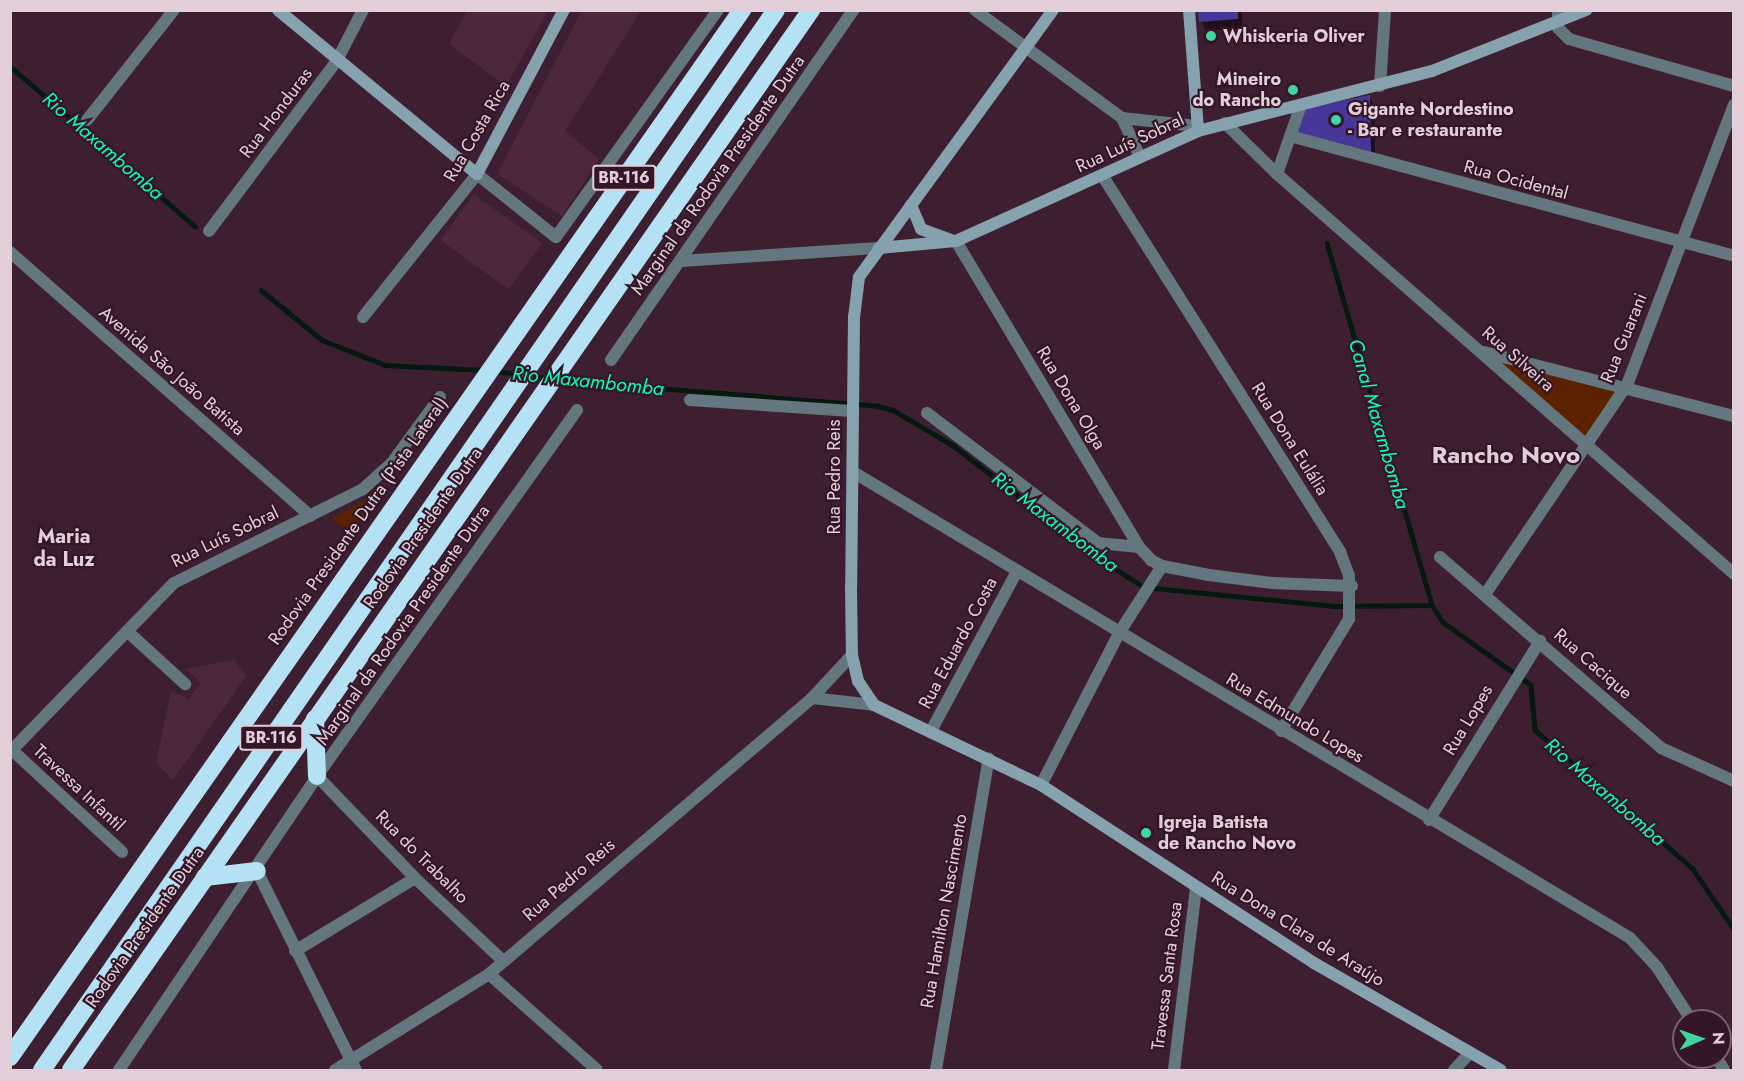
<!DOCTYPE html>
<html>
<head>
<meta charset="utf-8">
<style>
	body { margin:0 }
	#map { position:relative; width:1744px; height:1081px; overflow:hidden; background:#3e1f31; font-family:Jost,sans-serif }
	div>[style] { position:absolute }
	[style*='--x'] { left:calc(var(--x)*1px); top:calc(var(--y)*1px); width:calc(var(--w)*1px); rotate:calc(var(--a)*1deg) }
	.built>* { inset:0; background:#4c273d; transform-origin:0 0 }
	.green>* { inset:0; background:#5c2200 }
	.shadow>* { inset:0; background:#0007 }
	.stream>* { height:4.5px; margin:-2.25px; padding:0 2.25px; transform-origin:2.25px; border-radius:2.25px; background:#061911 }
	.building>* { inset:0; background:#473799 }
	.street>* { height:12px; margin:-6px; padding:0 6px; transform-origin:6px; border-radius:6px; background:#65777e }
	.secondary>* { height:12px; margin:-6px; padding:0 6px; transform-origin:6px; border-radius:6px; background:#85a2ae }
	.highway>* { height:18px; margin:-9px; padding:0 9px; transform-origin:9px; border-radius:9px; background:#b4e1f4 }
	.dots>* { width:16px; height:16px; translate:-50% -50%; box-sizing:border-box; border:3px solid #331627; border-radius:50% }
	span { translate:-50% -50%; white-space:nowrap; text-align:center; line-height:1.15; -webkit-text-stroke:4.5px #331627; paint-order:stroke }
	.shield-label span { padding:2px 4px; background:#331627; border:2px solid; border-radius:4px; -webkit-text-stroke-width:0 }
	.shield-label { font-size:16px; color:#e2ced8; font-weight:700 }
	.poi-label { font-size:18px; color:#e2ced8; font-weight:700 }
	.left { translate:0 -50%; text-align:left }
	.right { translate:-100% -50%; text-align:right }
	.street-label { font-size:18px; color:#e2ced8 }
	.water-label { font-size:20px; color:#0afdba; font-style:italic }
	.neighbourhood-label { font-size:20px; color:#e2ced8; font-weight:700 }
	.district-label { font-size:24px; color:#e2ced8; font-weight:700 }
	.frame { position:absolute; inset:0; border:12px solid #e2ced8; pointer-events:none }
	.north { position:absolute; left:1672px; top:1009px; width:60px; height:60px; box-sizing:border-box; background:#331627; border:2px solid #79606e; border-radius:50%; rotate:88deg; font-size:16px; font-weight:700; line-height:24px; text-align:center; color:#e2ced8 }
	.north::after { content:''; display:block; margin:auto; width:21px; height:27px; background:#41d4a1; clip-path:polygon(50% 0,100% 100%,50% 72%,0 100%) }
</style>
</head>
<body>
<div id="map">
	<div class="built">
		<div style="clip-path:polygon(467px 10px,548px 11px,506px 86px,449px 44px)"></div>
		<div style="clip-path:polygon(582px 10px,641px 11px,565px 131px,599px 159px,562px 216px,497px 174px)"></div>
		<div style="left:474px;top:194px;width:84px;height:57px;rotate:36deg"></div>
		<div style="clip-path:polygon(234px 660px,247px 675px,173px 780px,156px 763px,171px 691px,189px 699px,201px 683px,186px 669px)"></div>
	</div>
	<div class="green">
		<div style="clip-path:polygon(1488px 354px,1625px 387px,1590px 442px)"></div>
		<div style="clip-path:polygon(381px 491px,351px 533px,332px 519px)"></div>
	</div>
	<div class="shadow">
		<div style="clip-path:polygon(1199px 10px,1242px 10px,1242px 28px,1205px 31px)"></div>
		<div style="clip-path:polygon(1369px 97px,1375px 106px,1375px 160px,1304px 141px)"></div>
	</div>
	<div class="stream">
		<div style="--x:10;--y:66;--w:245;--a:40.9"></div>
		<div style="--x:1327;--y:243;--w:377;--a:73.8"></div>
		<div style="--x:1432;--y:605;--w:20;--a:57"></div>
		<div style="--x:1443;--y:622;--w:108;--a:35.6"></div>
		<div style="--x:1531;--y:685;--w:45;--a:84.9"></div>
		<div style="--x:1535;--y:730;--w:210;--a:41.3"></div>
		<div style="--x:1693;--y:869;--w:73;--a:55.7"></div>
		<div style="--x:261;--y:290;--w:79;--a:39.3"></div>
		<div style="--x:322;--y:340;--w:68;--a:21.6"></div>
		<div style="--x:385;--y:365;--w:99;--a:2.9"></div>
		<div style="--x:495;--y:371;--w:22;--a:8"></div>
		<div style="--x:528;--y:376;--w:19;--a:6"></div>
		<div style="--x:558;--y:380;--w:321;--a:4.6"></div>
		<div style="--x:878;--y:406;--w:16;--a:15"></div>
		<div style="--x:893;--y:410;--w:71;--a:30.5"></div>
		<div style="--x:954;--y:446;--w:188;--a:37.7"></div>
		<div style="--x:1103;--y:561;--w:49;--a:32.4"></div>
		<div style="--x:1144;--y:587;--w:191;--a:5.7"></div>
		<div style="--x:1334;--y:606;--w:98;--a:-0.6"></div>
	</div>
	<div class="building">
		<div style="clip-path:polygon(1198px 10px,1238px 10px,1238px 19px,1199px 22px)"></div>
		<div style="clip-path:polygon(1370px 95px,1371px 152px,1297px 132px,1306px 108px)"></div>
	</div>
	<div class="street">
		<div style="--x:975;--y:10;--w:182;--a:36.3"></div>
		<div style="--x:1122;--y:118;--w:43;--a:65.2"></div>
		<div style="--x:1558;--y:10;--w:18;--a:90"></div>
		<div style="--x:1558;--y:28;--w:16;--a:45"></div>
		<div style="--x:1569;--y:39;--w:172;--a:15.9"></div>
		<div style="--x:1380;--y:86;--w:76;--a:-86.2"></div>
		<div style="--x:1122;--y:118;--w:75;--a:6.1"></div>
		<div style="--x:87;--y:120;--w:140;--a:-51.7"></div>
		<div style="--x:1225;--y:123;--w:73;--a:44.4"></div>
		<div style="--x:1277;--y:174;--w:607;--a:41.19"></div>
		<div style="--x:1290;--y:136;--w:460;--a:15.1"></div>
		<div style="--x:1277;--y:174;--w:73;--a:-70.8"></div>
		<div style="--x:1102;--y:175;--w:446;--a:57.7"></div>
		<div style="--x:1340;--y:552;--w:25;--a:69"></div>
		<div style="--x:1349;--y:575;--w:44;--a:90"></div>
		<div style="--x:1349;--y:619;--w:131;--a:121.3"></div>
		<div style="--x:209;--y:231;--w:211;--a:-53.1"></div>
		<div style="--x:336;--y:62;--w:59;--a:-62.6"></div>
		<div style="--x:956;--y:241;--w:357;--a:59.1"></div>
		<div style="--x:1139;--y:547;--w:18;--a:47"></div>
		<div style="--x:1151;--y:560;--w:13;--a:29"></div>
		<div style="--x:1162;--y:566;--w:48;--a:10.8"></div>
		<div style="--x:1209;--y:575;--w:64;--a:7.2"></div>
		<div style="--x:1272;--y:583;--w:80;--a:2.1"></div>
		<div style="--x:10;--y:252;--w:400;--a:41.3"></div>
		<div style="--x:681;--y:261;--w:198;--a:-3.8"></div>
		<div style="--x:363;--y:317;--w:183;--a:-51.4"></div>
		<div style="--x:477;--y:174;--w:101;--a:38.6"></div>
		<div style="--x:556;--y:237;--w:279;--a:-54.5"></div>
		<div style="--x:1484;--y:352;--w:258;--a:14.4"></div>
		<div style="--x:611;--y:360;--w:426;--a:-55.3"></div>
		<div style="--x:690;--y:400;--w:162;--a:3.9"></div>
		<div style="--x:927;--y:413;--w:215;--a:37.2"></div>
		<div style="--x:1098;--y:543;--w:41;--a:5.6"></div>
		<div style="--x:853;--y:472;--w:906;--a:30.95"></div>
		<div style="--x:1630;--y:938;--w:40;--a:47"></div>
		<div style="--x:1657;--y:967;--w:64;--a:57.1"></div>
		<div style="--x:1440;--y:557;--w:292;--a:40.8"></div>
		<div style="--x:1661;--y:748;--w:80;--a:24.3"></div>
		<div style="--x:1486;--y:593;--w:251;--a:-55.9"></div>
		<div style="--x:1627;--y:385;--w:300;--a:-69.1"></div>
		<div style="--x:127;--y:631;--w:79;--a:42.4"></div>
		<div style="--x:812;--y:698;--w:62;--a:6.4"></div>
		<div style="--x:931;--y:731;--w:182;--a:-61.7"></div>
		<div style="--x:12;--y:750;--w:150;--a:42.8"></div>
		<div style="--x:10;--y:752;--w:235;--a:-45.9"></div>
		<div style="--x:174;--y:583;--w:211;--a:-26.4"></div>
		<div style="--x:363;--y:489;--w:38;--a:-42"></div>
		<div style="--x:391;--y:464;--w:83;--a:-53.8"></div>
		<div style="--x:317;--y:776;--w:141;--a:46.1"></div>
		<div style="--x:415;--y:878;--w:121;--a:43.3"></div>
		<div style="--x:1041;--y:785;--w:171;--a:-62.8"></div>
		<div style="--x:1119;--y:633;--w:80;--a:-57.3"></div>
		<div style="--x:1429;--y:820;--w:211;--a:-58.2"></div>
		<div style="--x:257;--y:871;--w:222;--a:63.6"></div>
		<div style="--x:295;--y:951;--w:140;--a:-31.3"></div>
		<div style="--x:489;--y:974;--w:144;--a:41.6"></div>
		<div style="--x:1716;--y:1057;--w:15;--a:58"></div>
		<div style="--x:119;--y:1070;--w:354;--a:-56"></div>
		<div style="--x:317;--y:776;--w:449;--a:-54.6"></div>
		<div style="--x:335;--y:1070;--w:181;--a:-31.9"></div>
		<div style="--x:489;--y:974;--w:425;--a:-40.5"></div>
		<div style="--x:812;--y:698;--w:59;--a:-47.1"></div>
		<div style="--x:936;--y:1070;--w:316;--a:-80.4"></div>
		<div style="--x:1174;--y:1070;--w:184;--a:-83.1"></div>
		<div style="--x:1454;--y:1070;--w:22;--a:-47"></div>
	</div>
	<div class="secondary">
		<div style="--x:278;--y:10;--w:258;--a:39.5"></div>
		<div style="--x:477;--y:174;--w:186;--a:-62.1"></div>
		<div style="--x:1053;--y:10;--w:330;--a:126"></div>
		<div style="--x:859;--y:277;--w:39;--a:97"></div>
		<div style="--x:854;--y:316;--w:271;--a:90.6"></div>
		<div style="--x:851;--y:587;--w:68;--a:89.2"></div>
		<div style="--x:852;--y:655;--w:27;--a:77"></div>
		<div style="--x:858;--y:681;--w:29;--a:56"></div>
		<div style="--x:874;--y:705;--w:185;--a:25.6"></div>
		<div style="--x:1041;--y:785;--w:326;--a:33.1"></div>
		<div style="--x:1314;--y:963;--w:215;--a:29.8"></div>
		<div style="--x:1189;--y:10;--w:121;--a:85.7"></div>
		<div style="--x:911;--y:205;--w:26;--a:67"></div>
		<div style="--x:921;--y:229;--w:33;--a:20"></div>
		<div style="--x:879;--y:248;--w:77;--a:-5.2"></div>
		<div style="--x:956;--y:241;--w:266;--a:-24.4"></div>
		<div style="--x:1198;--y:131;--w:242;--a:-14.4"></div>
		<div style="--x:1432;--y:71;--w:166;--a:-21.6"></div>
	</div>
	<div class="highway">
		<div style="--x:315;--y:719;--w:57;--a:88"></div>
		<div style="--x:205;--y:877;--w:52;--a:-6.6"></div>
		<div style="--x:10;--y:1057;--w:1278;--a:-55.04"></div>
		<div style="--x:42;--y:1070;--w:1289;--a:-55.3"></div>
		<div style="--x:71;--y:1070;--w:1293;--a:-55.08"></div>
	</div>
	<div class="dots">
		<div style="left:1211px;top:36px;background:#41d4a1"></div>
		<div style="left:1293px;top:90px;background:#41d4a1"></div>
		<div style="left:1336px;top:120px;background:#41d4a1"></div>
		<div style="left:1146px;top:833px;background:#41d4a1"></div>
	</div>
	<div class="shield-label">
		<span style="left:624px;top:178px">BR-116</span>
		<span style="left:271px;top:738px">BR-116</span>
	</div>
	<div class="poi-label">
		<span class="left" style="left:1223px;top:36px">Whiskeria Oliver</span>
		<span class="right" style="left:1281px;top:90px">Mineiro<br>do Rancho</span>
		<span class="left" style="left:1348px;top:120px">Gigante Nordestino<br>- Bar e restaurante</span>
		<span class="left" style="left:1158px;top:833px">Igreja Batista<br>de Rancho Novo</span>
	</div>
	<div class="street-label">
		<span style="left:276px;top:113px;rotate:-53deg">Rua Honduras</span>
		<span style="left:477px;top:131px;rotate:-60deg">Rua Costa Rica</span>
		<span style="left:1130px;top:143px;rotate:-25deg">Rua Luís Sobral</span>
		<span style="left:718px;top:175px;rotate:-55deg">Marginal da Rodovia Presidente Dutra</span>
		<span style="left:1516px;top:180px;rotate:15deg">Rua Ocidental</span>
		<span style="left:1624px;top:338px;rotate:-68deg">Rua Guarani</span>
		<span style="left:1518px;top:359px;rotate:41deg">Rua Silveira</span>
		<span style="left:172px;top:371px;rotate:41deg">Avenida São João Batista</span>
		<span style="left:1071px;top:398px;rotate:59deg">Rua Dona Olga</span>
		<span style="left:1290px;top:439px;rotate:58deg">Rua Dona Eulália</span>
		<span style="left:834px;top:477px;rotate:-90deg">Rua Pedro Reis</span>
		<span style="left:358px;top:521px;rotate:-55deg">Rodovia Presidente Dutra (Pista Lateral)</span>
		<span style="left:423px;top:528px;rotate:-55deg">Rodovia Presidente Dutra</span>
		<span style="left:225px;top:537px;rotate:-26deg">Rua Luís Sobral</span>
		<span style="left:403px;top:625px;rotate:-55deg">Marginal da Rodovia Presidente Dutra</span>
		<span style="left:958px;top:643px;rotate:-62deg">Rua Eduardo Costa</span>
		<span style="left:1593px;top:664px;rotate:41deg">Rua Cacique</span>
		<span style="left:1295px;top:718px;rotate:31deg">Rua Edmundo Lopes</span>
		<span style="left:1468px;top:720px;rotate:-59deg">Rua Lopes</span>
		<span style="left:79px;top:788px;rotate:43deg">Travessa Infantil</span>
		<span style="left:422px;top:857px;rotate:45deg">Rua do Trabalho</span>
		<span style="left:569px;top:880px;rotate:-41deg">Rua Pedro Reis</span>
		<span style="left:944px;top:911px;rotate:-80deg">Rua Hamilton Nascimento</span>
		<span style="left:145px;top:927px;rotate:-55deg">Rodovia Presidente Dutra</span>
		<span style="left:1298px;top:929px;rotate:32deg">Rua Dona Clara de Araújo</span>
		<span style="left:1167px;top:976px;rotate:-83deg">Travessa Santa Rosa</span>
	</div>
	<div class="water-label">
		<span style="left:103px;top:146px;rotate:41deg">Rio Maxambomba</span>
		<span style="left:588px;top:381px;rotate:6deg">Rio Maxambomba</span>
		<span style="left:1379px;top:424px;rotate:74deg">Canal Maxambomba</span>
		<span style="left:1055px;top:522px;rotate:37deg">Rio Maxambomba</span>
		<span style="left:1605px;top:792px;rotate:41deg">Rio Maxambomba</span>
	</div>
	<div class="neighbourhood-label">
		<span style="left:64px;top:548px">Maria<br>da Luz</span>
	</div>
	<div class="district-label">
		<span style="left:1506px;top:455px">Rancho Novo</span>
	</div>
	<div class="frame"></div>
	<div class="north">N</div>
</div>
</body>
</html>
